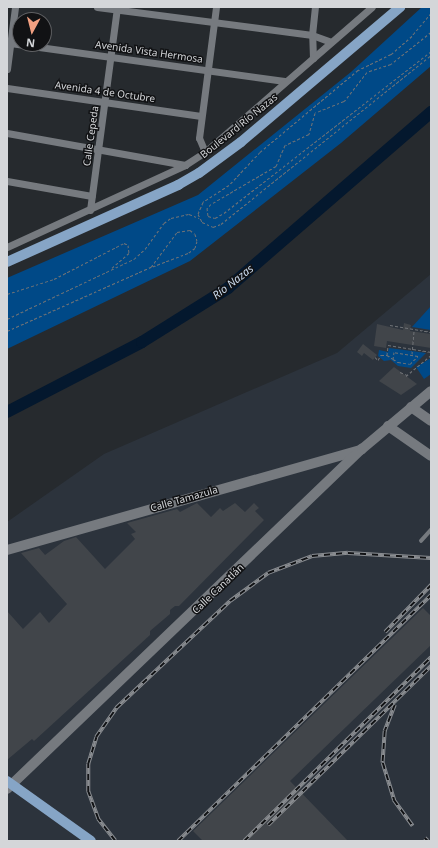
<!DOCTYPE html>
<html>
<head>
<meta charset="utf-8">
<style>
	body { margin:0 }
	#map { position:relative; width:438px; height:848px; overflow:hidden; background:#262a2e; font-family:"Noto Sans",sans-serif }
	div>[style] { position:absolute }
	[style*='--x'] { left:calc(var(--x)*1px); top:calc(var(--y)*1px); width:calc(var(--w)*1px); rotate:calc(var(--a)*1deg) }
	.built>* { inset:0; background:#2c333c }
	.green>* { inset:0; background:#004987 }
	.river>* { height:12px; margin:-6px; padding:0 6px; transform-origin:6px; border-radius:6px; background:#04182e }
	.building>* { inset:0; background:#41454a }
	.path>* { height:1px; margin-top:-0.5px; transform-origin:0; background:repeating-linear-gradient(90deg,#6f7276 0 3px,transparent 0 5px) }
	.lane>* { height:3.5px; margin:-1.75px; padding:0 1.75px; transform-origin:1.75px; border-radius:1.75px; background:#767a7f }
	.street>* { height:7px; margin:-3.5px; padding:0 3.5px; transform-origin:3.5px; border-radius:3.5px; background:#767a7f }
	.secondary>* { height:10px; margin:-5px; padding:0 5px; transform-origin:5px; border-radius:5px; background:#767a7f }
	.primary>* { height:10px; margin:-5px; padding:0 5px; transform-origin:5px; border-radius:5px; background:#86a5c6 }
	.rail>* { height:3.5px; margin-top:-1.75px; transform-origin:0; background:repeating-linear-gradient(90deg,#111214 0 6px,#8a8d91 0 12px); box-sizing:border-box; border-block:1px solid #8a8d91 }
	span { translate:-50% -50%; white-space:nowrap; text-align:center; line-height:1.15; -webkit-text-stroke:3px #111214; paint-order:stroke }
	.street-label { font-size:10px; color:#d4d6d9 }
	.water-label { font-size:11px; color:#ccdcef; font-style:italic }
	.frame { position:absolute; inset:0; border:8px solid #d4d6d9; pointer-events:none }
	.north { position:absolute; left:12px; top:12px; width:40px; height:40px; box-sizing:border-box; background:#111214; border:1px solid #5f6063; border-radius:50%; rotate:187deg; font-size:11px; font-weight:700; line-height:16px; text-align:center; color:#d4d6d9 }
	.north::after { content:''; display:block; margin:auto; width:14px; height:18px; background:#f2a081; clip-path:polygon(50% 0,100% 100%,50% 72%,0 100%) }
</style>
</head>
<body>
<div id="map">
	<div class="built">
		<div style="clip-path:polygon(431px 274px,431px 841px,7px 841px,7px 522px,104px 454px,337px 353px)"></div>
	</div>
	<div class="green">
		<div style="clip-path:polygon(422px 7px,431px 7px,431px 66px,341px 143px,190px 261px,7px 349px,7px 278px,198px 195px,351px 72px)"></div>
		<div style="clip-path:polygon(431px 306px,431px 330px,412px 327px)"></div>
		<div style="clip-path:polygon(389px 348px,412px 351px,426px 353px,411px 368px,398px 366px,391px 360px,384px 361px,378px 356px,379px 350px,388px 352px)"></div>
		<div style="clip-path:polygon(431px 358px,431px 374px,424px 379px,416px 367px)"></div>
	</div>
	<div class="river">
		<div style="--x:7;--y:412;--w:152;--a:-27.4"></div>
		<div style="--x:142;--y:342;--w:102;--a:-32.1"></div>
		<div style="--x:228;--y:288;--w:269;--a:-40.9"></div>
	</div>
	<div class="building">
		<div style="clip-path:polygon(404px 323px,411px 325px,410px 331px,431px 334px,431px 348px,387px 341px,386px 348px,374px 346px,377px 324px,403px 330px)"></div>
		<div style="clip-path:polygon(363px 344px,377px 355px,373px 360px,364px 353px,362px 356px,357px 352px)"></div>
		<div style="clip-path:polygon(394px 367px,417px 384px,401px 395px,379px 381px)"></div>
		<div style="clip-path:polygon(197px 503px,211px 517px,220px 508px,223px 511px,235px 503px,245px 512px,254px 503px,259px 508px,255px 511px,264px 520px,179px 606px,175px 606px,170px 610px,170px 614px,150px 631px,150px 635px,34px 741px,32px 739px,7px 760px,7px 611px,23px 629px,40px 612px,49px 623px,67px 604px,21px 553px,39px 548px,45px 555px,64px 541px,76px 537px,105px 569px,135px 539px,131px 534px,136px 532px,127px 523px,177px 509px,180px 512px)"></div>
		<div style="clip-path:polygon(423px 608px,431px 616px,431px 645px,290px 781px,348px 841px,203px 841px,193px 831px)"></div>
	</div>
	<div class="path">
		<div style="--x:431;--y:13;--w:30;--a:130"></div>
		<div style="--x:412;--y:36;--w:28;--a:139"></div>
		<div style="--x:391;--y:54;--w:37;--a:154"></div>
		<div style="--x:358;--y:70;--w:128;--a:140.1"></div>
		<div style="--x:260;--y:152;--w:45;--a:133.2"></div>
		<div style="--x:229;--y:185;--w:31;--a:147"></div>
		<div style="--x:203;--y:202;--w:13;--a:113"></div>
		<div style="--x:198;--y:214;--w:9;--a:63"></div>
		<div style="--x:202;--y:222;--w:12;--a:24"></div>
		<div style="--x:213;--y:227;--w:9;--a:-21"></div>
		<div style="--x:221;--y:224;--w:270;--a:-38.8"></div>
		<div style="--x:431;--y:32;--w:51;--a:141.3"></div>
		<div style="--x:391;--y:64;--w:25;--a:162"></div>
		<div style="--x:367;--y:72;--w:37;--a:128"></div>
		<div style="--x:344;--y:101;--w:31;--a:158"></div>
		<div style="--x:315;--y:113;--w:22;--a:106"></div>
		<div style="--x:309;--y:134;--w:26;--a:155"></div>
		<div style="--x:285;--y:145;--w:23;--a:113"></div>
		<div style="--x:276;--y:166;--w:75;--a:149.7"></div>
		<div style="--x:211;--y:204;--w:6;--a:135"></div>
		<div style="--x:207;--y:208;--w:8;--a:83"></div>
		<div style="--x:208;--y:216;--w:7;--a:16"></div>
		<div style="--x:215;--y:218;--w:10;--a:-29"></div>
		<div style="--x:224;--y:213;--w:263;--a:-38"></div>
		<div style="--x:7;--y:294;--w:49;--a:-17.7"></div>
		<div style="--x:54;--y:279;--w:79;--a:-27.2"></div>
		<div style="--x:124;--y:243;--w:4;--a:27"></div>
		<div style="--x:128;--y:245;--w:8;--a:83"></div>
		<div style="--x:129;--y:253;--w:23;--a:139"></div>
		<div style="--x:7;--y:319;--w:140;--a:-25.3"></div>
		<div style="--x:134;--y:259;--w:15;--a:-42"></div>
		<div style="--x:145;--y:249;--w:32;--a:-54"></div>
		<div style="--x:164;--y:223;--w:9;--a:-36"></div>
		<div style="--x:171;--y:218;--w:18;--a:-13"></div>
		<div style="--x:189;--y:214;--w:11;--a:22"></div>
		<div style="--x:390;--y:325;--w:42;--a:9.7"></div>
		<div style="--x:7;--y:331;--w:158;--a:-24"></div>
		<div style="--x:151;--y:267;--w:44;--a:-53.4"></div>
		<div style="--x:177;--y:232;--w:13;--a:-9"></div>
		<div style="--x:190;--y:230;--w:6;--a:39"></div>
		<div style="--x:195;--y:234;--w:7;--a:74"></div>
		<div style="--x:197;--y:241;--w:7;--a:106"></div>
		<div style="--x:195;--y:248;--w:9;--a:144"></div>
		<div style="--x:188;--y:253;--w:40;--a:159"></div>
		<div style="--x:412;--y:354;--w:24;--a:-85"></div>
		<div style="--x:387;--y:355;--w:7;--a:34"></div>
		<div style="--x:393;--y:359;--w:6;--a:31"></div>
		<div style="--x:398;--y:362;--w:12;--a:9"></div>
		<div style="--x:410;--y:364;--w:11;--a:-45"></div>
		<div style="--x:418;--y:356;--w:24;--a:-171"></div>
		<div style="--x:394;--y:352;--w:7;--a:98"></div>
		<div style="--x:375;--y:357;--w:4;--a:45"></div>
		<div style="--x:378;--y:360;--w:6;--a:-59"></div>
		<div style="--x:381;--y:355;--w:6;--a:0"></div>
		<div style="--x:387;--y:355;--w:10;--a:-84"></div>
		<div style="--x:388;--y:345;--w:44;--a:9.2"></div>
		<div style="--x:400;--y:372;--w:8;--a:23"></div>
		<div style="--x:406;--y:376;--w:33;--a:-40"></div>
	</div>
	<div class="lane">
		<div style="--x:421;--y:541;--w:15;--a:-48"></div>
	</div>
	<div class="street">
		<div style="--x:97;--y:7;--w:217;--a:7.4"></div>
		<div style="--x:312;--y:35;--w:20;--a:20"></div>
		<div style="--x:10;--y:43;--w:277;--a:7.9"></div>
		<div style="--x:313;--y:58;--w:23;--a:-92"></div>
		<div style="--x:312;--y:35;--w:28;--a:-84"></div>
		<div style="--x:7;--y:69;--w:63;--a:-82.6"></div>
		<div style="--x:7;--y:88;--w:196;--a:8.2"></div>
		<div style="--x:7;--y:133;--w:181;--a:10.2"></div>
		<div style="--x:205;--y:152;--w:15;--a:-113"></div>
		<div style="--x:199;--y:138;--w:132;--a:-82.6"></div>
		<div style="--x:7;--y:181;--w:86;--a:10"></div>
		<div style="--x:90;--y:210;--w:205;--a:-82.4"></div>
		<div style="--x:7;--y:247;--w:196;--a:-24.7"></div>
		<div style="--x:185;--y:165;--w:24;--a:-33"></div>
		<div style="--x:205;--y:152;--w:221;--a:-41"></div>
	</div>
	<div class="secondary">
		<div style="--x:411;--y:407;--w:24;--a:35"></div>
		<div style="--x:388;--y:426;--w:52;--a:34.9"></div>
		<div style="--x:7;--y:550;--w:368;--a:-15.8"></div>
		<div style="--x:7;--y:789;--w:492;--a:-43.8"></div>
		<div style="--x:362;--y:449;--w:90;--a:-40"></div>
	</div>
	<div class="primary">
		<div style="--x:7;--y:262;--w:188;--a:-24.2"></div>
		<div style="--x:178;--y:185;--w:24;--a:-30"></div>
		<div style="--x:199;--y:173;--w:52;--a:-36.4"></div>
		<div style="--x:241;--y:142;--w:209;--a:-40.3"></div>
		<div style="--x:7;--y:781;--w:103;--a:35.5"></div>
	</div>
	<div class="rail">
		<div style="--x:385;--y:632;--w:66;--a:-45.6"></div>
		<div style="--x:395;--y:705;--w:28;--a:111"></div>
		<div style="--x:385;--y:731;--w:32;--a:94"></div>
		<div style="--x:383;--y:763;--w:39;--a:73"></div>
		<div style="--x:394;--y:800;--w:32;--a:54"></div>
		<div style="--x:268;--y:825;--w:228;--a:-44.3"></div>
		<div style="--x:425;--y:838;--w:4;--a:45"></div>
		<div style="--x:115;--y:841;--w:28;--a:-128"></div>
		<div style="--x:98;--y:819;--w:29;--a:-110"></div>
		<div style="--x:88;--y:792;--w:28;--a:-90"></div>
		<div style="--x:88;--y:764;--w:28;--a:-73"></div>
		<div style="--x:96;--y:737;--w:35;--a:-55"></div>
		<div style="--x:116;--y:708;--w:156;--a:-43.2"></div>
		<div style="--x:230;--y:601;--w:47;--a:-36.4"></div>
		<div style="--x:268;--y:573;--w:47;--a:-21.1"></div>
		<div style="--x:312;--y:556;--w:36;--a:-5"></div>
		<div style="--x:348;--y:553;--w:83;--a:3.4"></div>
		<div style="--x:178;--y:841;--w:353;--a:-44.2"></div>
		<div style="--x:244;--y:841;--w:262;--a:-44.5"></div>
	</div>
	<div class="street-label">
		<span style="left:149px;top:52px;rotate:8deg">Avenida Vista Hermosa</span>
		<span style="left:105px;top:92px;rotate:8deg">Avenida 4 de Octubre</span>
		<span style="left:239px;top:126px;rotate:-39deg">Boulevard Río Nazas</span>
		<span style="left:91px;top:136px;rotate:-82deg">Calle Cepeda</span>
		<span style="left:184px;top:499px;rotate:-16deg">Calle Tamazula</span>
		<span style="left:218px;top:589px;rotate:-44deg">Calle Canatlán</span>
	</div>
	<div class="water-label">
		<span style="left:233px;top:282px;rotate:-38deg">Río Nazas</span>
	</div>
	<div class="frame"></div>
	<div class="north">N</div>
</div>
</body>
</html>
